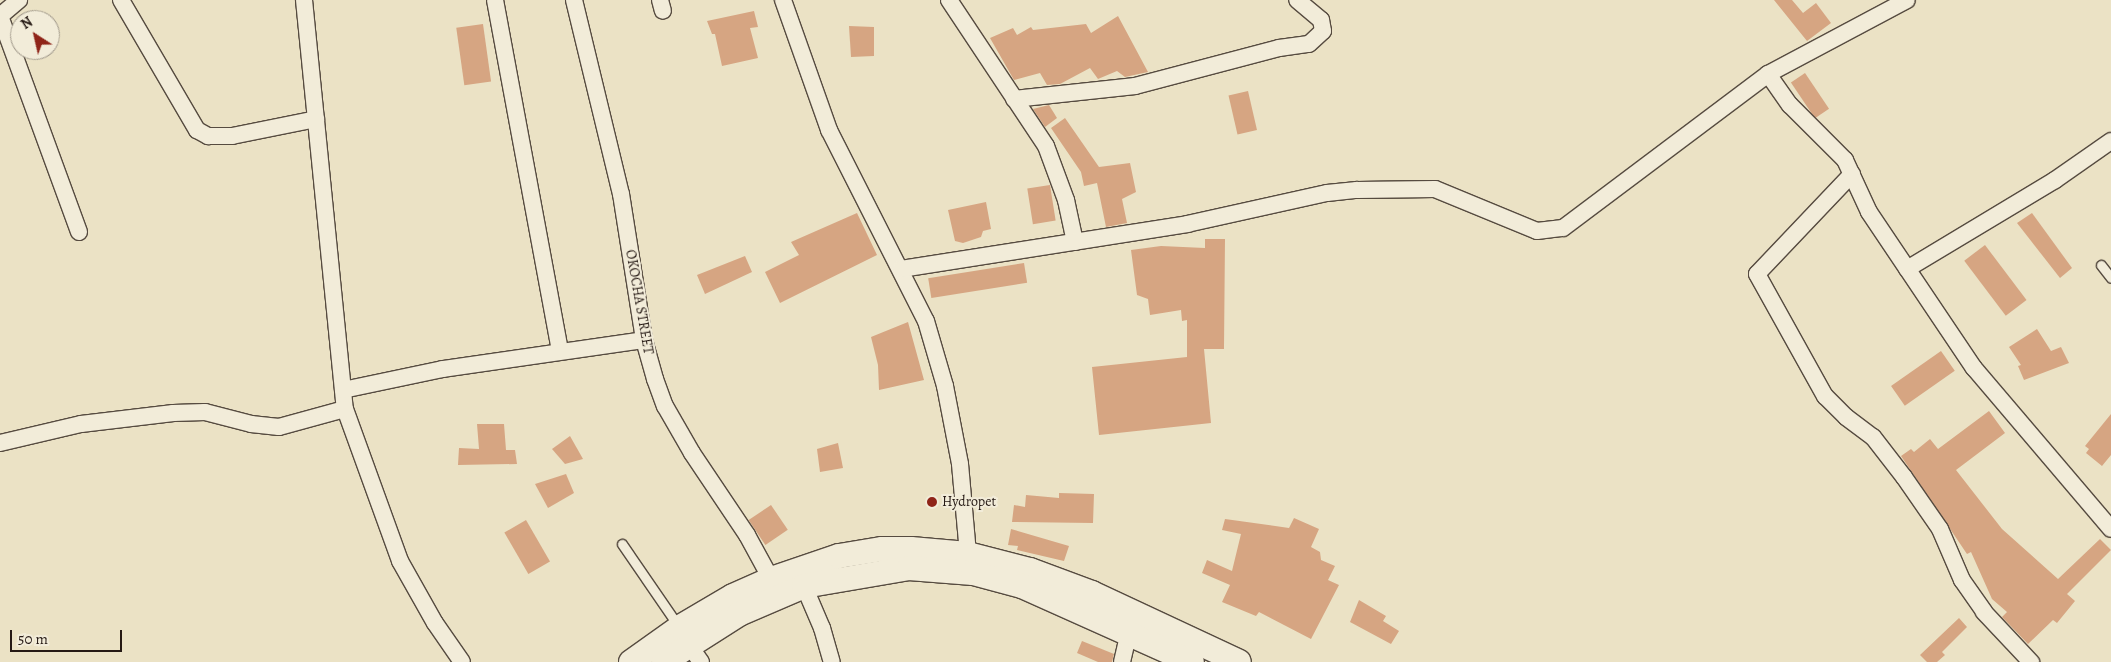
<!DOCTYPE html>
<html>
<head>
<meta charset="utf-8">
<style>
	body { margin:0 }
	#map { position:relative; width:2111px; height:662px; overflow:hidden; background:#ebe2c5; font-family:Alegreya,serif }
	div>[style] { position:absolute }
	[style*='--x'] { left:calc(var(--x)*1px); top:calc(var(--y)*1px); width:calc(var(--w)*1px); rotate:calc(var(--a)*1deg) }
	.building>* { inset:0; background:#d6a582; transform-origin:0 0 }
	.roads { filter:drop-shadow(1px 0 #564b40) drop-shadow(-1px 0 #564b40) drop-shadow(0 1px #564b40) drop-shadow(0 -1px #564b40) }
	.lane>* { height:9px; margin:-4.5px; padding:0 4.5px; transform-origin:4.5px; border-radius:4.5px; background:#f2ecd9 }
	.street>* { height:16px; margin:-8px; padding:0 8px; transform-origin:8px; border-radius:8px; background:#f2ecd9 }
	.secondary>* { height:24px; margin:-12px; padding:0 12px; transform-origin:12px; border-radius:12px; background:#f2ecd9 }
	.dots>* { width:14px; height:14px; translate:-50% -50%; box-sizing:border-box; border:2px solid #f2ecd9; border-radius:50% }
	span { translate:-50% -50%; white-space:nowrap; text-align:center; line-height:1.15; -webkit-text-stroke:4px #f2ecd9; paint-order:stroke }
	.street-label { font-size:14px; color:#251914 }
	.poi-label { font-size:14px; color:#251914 }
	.left { translate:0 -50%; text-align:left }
	.north { position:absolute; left:10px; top:10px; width:50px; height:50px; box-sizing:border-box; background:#f2ecd9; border:1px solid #a0988a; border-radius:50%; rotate:325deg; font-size:14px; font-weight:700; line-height:20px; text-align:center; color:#251914 }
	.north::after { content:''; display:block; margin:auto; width:18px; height:22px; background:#8f2418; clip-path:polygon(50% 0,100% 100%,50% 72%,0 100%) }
	.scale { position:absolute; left:10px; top:630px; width:112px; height:22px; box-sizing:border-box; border:2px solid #251914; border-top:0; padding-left:6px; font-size:15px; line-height:18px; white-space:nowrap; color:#251914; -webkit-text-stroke:4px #f2ecd9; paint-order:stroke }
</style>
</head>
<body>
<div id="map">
	<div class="building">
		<div style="clip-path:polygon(1774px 0,1792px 0,1803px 13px,1816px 3px,1831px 23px,1807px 41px)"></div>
		<div style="clip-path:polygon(754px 11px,758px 27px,750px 28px,758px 58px,722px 66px,715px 34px,712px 34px,707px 21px)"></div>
		<div style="clip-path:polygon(1118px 16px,1148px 72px,1125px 77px,1117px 71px,1098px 79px,1090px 68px,1060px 84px,1047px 85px,1040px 73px,1014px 80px,990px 38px,1013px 28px,1017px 35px,1031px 27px,1033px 30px,1086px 24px,1091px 33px)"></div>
		<div style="left:483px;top:24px;width:58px;height:27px;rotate:82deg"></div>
		<div style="clip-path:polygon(849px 26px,874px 27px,874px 56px,851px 57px)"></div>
		<div style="left:1805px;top:73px;width:43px;height:17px;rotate:56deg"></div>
		<div style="left:1248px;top:91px;width:40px;height:20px;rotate:77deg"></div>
		<div style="clip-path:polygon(1049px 105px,1057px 118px,1045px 127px,1033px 109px)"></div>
		<div style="clip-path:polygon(1065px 118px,1099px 167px,1130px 163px,1136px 192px,1122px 199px,1127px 223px,1106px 227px,1097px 183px,1084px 186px,1081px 172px,1051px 128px)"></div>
		<div style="left:1050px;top:185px;width:36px;height:23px;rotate:81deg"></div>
		<div style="clip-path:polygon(986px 202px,991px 229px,983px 231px,981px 237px,963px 243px,955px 241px,948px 210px)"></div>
		<div style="clip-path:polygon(857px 213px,877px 255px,780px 303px,765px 272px,799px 255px,791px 242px)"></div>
		<div style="clip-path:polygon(2032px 213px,2072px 268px,2060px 278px,2017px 223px)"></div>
		<div style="clip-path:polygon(1205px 239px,1225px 239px,1224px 349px,1204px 349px,1211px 423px,1099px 435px,1092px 367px,1187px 357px,1187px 320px,1182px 321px,1181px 310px,1150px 315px,1148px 299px,1137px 295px,1131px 250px,1161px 246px,1205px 248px)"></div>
		<div style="left:1985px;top:245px;width:69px;height:26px;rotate:53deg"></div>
		<div style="clip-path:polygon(745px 256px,752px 272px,705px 294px,697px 275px)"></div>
		<div style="left:1024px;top:263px;width:20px;height:97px;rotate:81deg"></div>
		<div style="clip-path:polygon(908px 322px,924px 380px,879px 390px,878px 365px,871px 337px)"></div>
		<div style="clip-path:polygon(2037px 329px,2051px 351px,2061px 347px,2069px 363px,2024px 380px,2018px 366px,2021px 365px,2009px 347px)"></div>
		<div style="left:1941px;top:351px;width:24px;height:61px;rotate:55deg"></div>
		<div style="clip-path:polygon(1989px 411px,2005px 433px,1956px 470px,2002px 529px,2058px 579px,2100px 539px,2111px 550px,2067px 594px,2075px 601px,2057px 623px,2053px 620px,2028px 644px,2002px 617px,2007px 612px,1992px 599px,1971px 552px,1967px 554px,1901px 456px,1911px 449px,1914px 452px,1930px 439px,1938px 449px)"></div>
		<div style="clip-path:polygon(2111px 414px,2111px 455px,2102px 466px,2086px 453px,2089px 449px,2085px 446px)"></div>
		<div style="clip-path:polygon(477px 424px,504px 424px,506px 450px,515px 450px,517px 464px,458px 465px,459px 448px,479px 449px)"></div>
		<div style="clip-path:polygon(570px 436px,583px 459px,565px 464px,552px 449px)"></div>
		<div style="clip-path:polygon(838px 443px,843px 468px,820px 472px,817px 449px)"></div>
		<div style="clip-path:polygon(566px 474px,574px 493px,548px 508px,535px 484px)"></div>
		<div style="clip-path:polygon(1059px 493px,1094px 494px,1093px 523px,1012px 522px,1014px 505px,1025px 507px,1026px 495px,1059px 498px)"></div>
		<div style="left:771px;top:505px;width:30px;height:27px;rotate:56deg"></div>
		<div style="clip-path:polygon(1294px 518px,1319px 529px,1311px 547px,1320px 552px,1321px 560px,1335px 566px,1328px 580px,1339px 585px,1311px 639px,1259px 612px,1256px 616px,1222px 602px,1230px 585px,1202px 573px,1207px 560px,1232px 571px,1241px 534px,1222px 530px,1225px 519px,1289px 528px)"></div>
		<div style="left:526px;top:520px;width:48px;height:25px;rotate:60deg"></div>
		<div style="clip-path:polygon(1011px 529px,1069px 546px,1064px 561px,1017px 550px,1018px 546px,1008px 545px)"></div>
		<div style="clip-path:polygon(1359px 600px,1386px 616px,1383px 621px,1399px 631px,1391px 644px,1350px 622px)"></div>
		<div style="clip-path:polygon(1959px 618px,1967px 627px,1942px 652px,1945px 655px,1937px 662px,1927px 662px,1920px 655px)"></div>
		<div style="clip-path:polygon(1082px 641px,1114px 654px,1112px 662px,1098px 662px,1077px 653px)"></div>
	</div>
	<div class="roads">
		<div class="lane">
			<div style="--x:2101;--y:265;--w:16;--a:52"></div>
			<div style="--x:622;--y:544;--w:101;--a:55.5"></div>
		</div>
		<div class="street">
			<div style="--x:121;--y:0;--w:151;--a:59.7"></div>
			<div style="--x:197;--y:130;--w:13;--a:29"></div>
			<div style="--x:208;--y:136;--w:24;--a:0"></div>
			<div style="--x:232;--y:136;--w:86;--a:-11.4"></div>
			<div style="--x:304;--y:0;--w:411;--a:84.3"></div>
			<div style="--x:345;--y:409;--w:162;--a:70.1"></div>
			<div style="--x:400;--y:561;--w:71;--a:60.6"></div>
			<div style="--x:435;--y:623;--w:47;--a:55.3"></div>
			<div style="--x:495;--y:0;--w:357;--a:79.5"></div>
			<div style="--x:574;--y:0;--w:200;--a:76.4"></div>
			<div style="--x:621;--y:194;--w:148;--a:81"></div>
			<div style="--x:644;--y:340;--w:41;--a:74.2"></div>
			<div style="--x:655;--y:379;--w:29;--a:70"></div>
			<div style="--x:665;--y:406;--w:54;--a:60.1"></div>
			<div style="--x:692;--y:453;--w:99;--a:56.1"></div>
			<div style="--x:747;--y:535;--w:50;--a:61.4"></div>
			<div style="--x:660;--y:0;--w:11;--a:75"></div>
			<div style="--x:783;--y:0;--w:138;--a:70.5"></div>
			<div style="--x:829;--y:130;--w:214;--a:63.1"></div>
			<div style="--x:926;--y:321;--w:68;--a:73.7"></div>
			<div style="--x:945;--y:386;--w:79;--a:79.1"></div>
			<div style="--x:960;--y:464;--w:90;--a:84.9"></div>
			<div style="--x:949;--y:0;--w:175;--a:56.4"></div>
			<div style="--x:1046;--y:146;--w:58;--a:69.7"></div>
			<div style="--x:1066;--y:200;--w:43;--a:77.9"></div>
			<div style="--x:0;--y:16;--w:230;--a:69.9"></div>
			<div style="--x:0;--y:16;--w:25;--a:-40"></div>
			<div style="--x:1768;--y:74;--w:38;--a:55"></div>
			<div style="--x:1790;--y:105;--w:78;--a:45"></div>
			<div style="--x:1845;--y:160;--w:57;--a:65.2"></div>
			<div style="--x:1869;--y:212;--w:188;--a:56.1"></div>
			<div style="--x:1974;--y:368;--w:211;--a:49.6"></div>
			<div style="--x:1014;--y:99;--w:122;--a:-6.1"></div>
			<div style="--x:1135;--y:86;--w:149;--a:-14.8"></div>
			<div style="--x:1279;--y:48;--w:30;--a:-8"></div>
			<div style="--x:1309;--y:44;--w:19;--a:-43"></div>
			<div style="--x:1323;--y:31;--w:11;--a:-100"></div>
			<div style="--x:1321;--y:20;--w:31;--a:-140"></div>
			<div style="--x:1852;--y:174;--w:138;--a:133.5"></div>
			<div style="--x:1757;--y:274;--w:140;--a:60.9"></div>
			<div style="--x:1825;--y:396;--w:30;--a:45"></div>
			<div style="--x:1846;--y:417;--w:34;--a:37"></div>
			<div style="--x:1873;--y:437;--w:51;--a:52.2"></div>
			<div style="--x:1904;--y:477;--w:63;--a:55.3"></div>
			<div style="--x:1940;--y:529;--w:56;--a:66.7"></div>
			<div style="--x:1962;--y:580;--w:39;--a:55"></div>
			<div style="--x:1984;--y:612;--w:69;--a:46.8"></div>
			<div style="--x:901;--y:269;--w:290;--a:-8.9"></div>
			<div style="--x:1187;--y:224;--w:143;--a:-12.5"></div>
			<div style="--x:1327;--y:193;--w:30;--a:-6"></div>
			<div style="--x:1357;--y:190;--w:78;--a:-0.7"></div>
			<div style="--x:1435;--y:189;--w:110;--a:22.4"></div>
			<div style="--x:1537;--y:231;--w:26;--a:-7"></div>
			<div style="--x:1563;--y:228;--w:256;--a:-36.9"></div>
			<div style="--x:1768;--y:74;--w:157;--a:-28"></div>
			<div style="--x:1907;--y:269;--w:173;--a:-31"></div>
			<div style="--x:2055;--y:180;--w:68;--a:-34.9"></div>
			<div style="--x:343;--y:390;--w:102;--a:-11.9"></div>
			<div style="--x:443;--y:369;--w:203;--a:-8.2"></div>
			<div style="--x:0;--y:443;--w:83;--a:-13.2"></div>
			<div style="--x:81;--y:424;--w:93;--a:-6.8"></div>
			<div style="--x:173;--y:413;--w:32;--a:-2"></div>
			<div style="--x:205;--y:412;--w:48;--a:14.6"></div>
			<div style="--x:251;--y:424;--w:28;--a:6"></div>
			<div style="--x:279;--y:427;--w:68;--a:-15.3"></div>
			<div style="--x:804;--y:586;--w:46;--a:66.8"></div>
			<div style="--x:822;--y:628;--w:35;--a:74"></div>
			<div style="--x:689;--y:645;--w:21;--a:55"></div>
			<div style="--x:1122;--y:662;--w:31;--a:-77"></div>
		</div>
		<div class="secondary">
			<div style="--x:631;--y:662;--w:60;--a:-35.5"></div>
			<div style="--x:680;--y:627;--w:61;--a:-30.3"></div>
			<div style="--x:733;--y:596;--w:42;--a:-24.1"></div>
			<div style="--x:771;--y:579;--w:72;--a:-18.7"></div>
			<div style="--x:839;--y:556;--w:44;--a:-9.2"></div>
			<div style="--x:882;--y:549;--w:29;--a:0"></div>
			<div style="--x:911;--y:549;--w:57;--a:5"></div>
			<div style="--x:968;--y:554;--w:64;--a:14.5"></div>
			<div style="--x:1030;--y:570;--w:66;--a:20.4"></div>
			<div style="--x:1092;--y:593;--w:162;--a:25.1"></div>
			<div style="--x:664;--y:662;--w:89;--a:-32.6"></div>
			<div style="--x:739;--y:614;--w:71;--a:-23.3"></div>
			<div style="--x:804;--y:586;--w:107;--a:-9.7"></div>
			<div style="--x:909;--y:568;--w:64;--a:4.5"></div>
			<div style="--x:973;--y:573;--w:51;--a:14.9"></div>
			<div style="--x:1022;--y:586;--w:186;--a:24.1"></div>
		</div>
	</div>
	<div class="dots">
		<div style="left:932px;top:502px;background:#8f2418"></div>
	</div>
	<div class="street-label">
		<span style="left:639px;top:302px;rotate:80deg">OKOCHA STREET</span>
	</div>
	<div class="poi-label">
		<span class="left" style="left:942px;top:502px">Hydropet</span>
	</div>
	<div class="north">N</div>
	<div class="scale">50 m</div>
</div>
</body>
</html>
